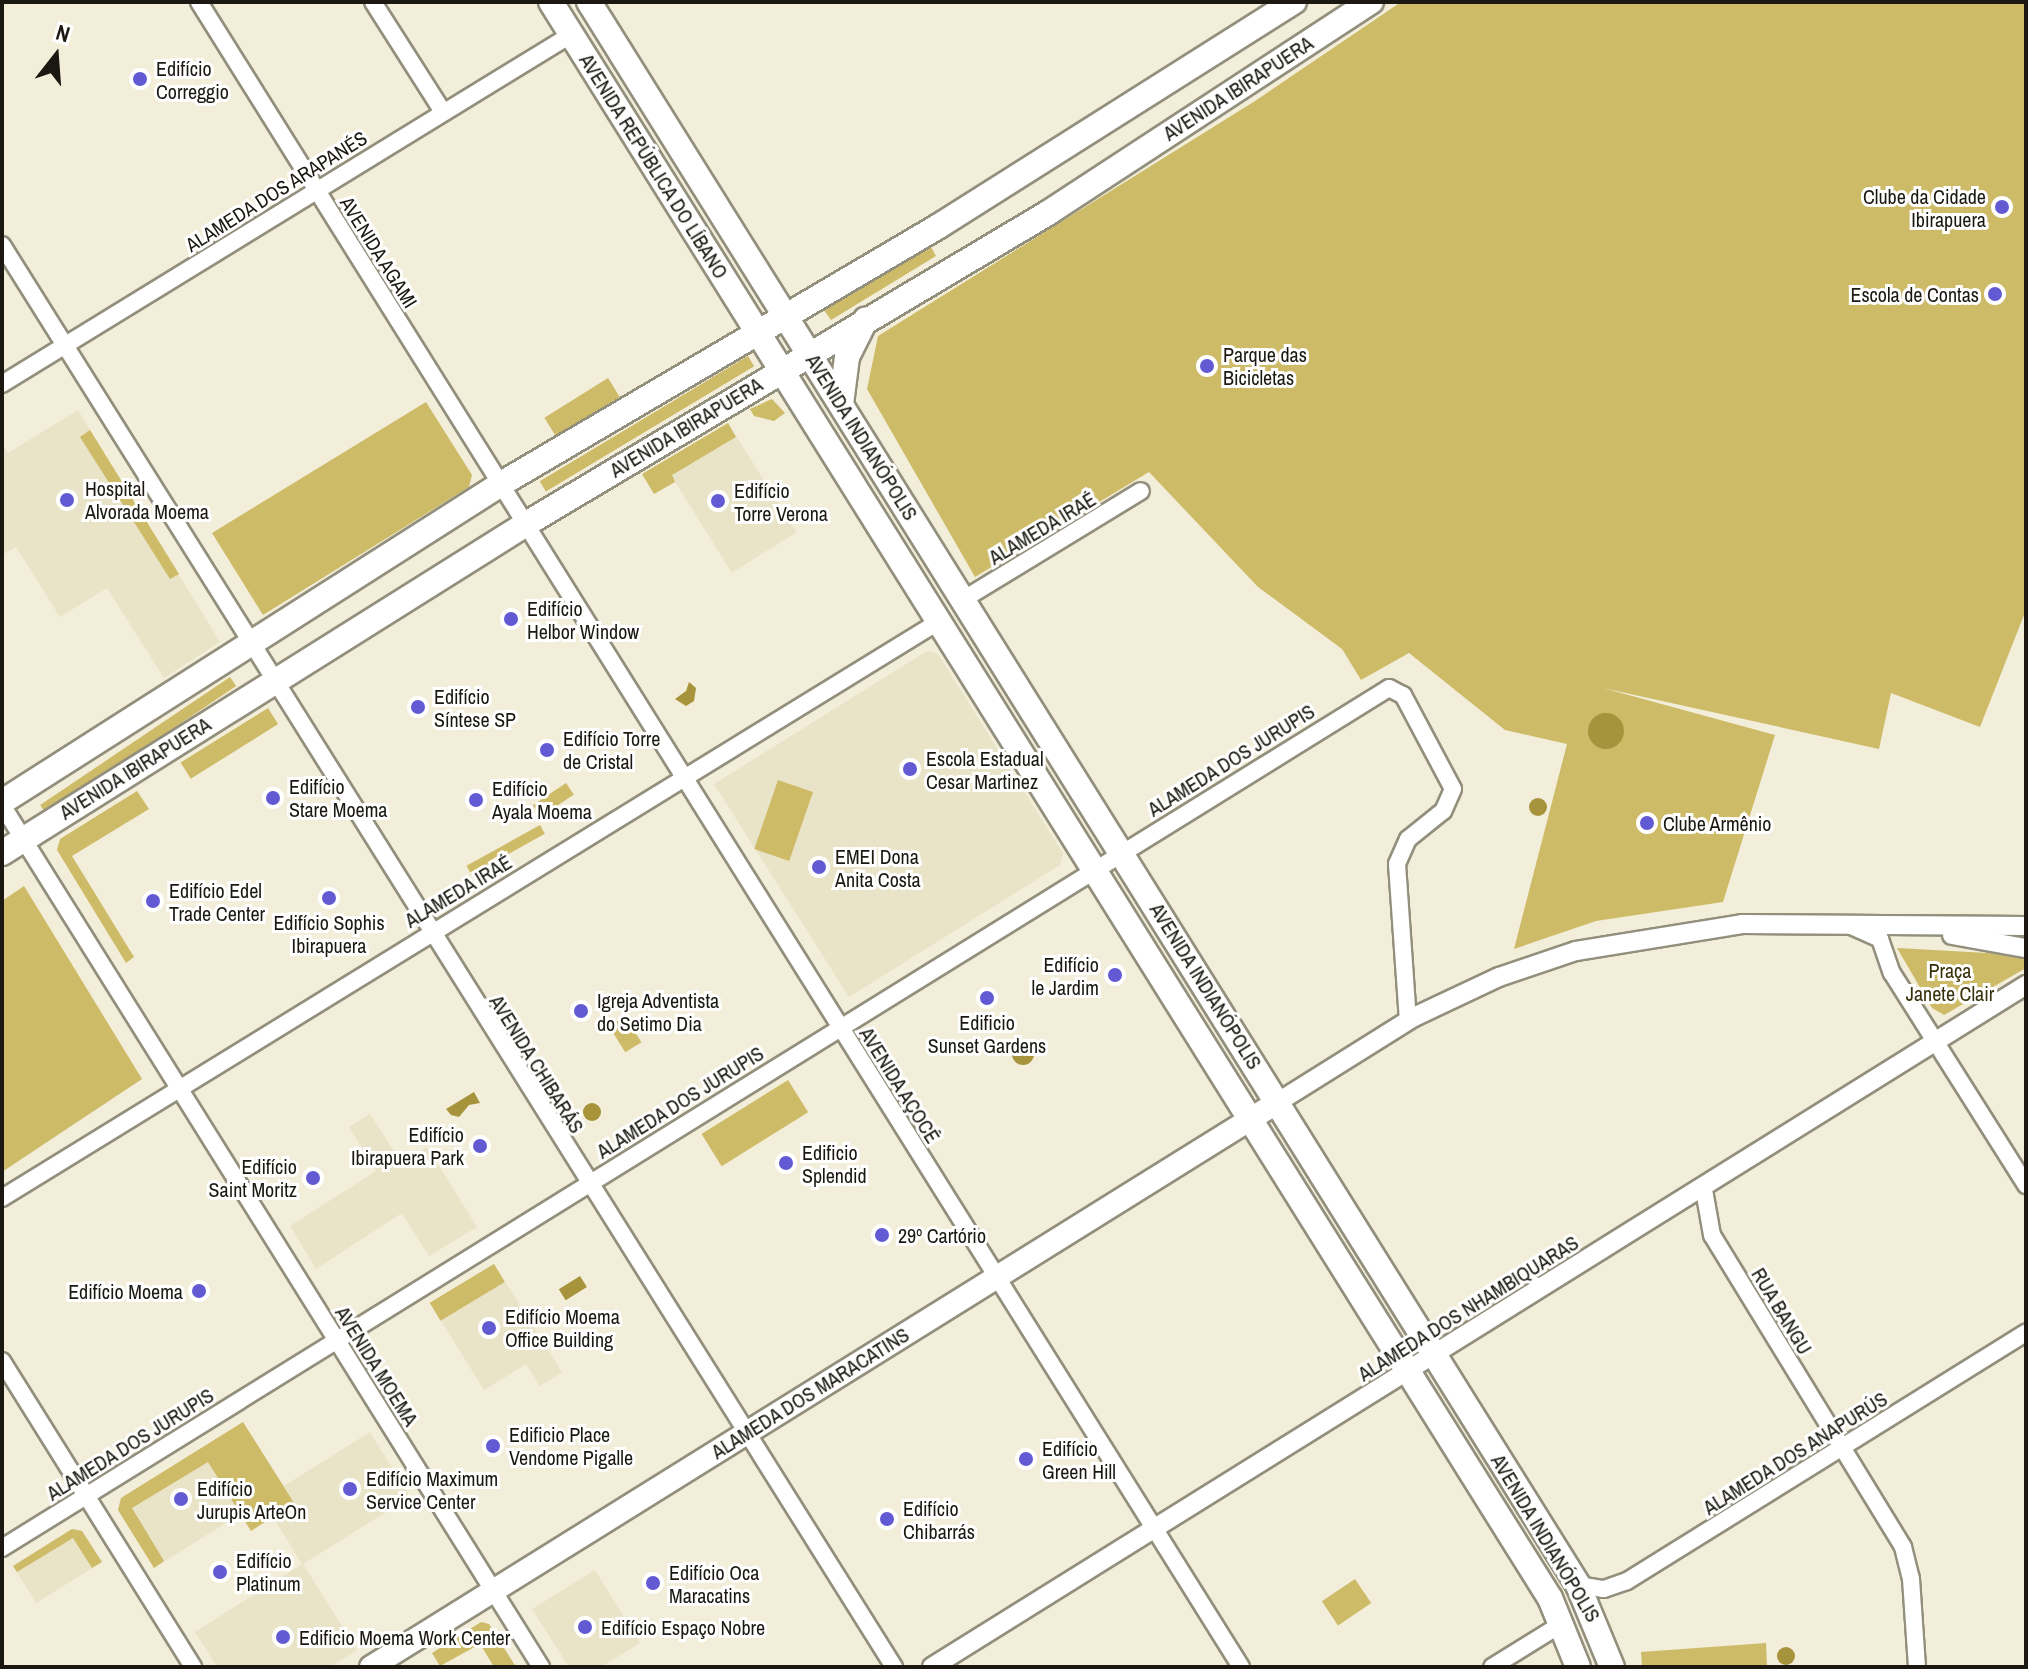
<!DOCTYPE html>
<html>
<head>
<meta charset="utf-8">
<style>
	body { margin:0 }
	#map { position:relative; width:2028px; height:1669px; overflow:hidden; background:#f2eeda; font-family:"Archivo Narrow",sans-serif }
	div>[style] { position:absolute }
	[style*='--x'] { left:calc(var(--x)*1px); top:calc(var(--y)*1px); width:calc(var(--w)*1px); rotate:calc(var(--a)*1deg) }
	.built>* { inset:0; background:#e9e3c8; transform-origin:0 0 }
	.green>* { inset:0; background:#cebb68; transform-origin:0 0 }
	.water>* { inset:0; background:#a6933b; transform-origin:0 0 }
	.round { border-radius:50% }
	.roads { filter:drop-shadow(2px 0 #938f7d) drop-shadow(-2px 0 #938f7d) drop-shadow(0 2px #938f7d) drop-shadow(0 -2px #938f7d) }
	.minor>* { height:16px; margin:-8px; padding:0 8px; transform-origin:8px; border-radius:8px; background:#fff }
	.tertiary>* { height:18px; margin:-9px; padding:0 9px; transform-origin:9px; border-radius:9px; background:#fff }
	.secondary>* { height:22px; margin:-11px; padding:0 11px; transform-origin:11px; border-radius:11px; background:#fff }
	.primary>* { height:24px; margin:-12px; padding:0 12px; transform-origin:12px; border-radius:12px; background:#fff }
	.dots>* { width:22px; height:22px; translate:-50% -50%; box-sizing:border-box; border:4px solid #fff; border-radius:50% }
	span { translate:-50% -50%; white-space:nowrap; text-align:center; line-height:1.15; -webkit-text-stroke:6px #fff; paint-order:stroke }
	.poi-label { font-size:20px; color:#1a1811 }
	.left { translate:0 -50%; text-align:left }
	.right { translate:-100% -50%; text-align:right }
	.street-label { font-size:20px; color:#1a1811 }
	.park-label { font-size:20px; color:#383009 }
	.frame { position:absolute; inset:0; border:4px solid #1a1811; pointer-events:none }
	.north { position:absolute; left:16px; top:16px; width:80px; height:80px; -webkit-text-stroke:6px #fff; paint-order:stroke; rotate:17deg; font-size:22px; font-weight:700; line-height:32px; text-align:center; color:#1a1811 }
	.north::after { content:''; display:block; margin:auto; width:28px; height:36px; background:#1a1811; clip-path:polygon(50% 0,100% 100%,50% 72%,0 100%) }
</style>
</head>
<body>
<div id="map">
	<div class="built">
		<div style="clip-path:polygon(78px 410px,220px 642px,164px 678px,107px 588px,60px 617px,16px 547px,2px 555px,2px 445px,8px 453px)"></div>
		<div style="left:728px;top:423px;width:129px;height:76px;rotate:58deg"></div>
		<div style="clip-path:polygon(927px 651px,938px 654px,1063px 853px,1060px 865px,849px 997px,714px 784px)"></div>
		<div style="clip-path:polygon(370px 1114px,401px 1162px,427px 1147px,477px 1227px,429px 1256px,402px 1213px,316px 1269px,290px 1226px,376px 1171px,349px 1127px)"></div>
		<div style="clip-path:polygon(494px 1264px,562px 1372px,540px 1386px,526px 1364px,484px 1390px,430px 1303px)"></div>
		<div style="clip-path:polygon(243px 1422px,284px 1486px,370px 1432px,410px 1497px,303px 1564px,357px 1650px,330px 1667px,217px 1667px,195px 1632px,302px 1564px,273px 1517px,251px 1531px,240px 1514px,154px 1568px,118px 1510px,121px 1498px)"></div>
		<div style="clip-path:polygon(72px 1529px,82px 1531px,102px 1562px,36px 1603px,13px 1566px)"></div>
		<div style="clip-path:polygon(595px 1570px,640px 1643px,601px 1667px,569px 1667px,532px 1609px)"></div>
	</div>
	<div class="green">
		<div style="clip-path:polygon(1401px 2px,2026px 2px,2026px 610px,1980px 727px,1891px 693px,1879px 749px,1603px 688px,1775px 735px,1723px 902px,1596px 921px,1514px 949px,1567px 744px,1505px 730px,1409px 653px,1361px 680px,1342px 649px,1258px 587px,1149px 472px,975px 577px,867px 389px,878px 336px,1255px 101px)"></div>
		<div style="clip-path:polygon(931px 247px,936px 256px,831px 320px,824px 310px)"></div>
		<div style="left:748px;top:356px;width:12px;height:243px;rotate:59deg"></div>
		<div style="left:608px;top:378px;width:22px;height:75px;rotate:58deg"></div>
		<div style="clip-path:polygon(772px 399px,785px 413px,774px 421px,754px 416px,750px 409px)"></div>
		<div style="clip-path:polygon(426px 402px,472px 475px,469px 487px,263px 615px,212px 533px)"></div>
		<div style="clip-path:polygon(728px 423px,736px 437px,672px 475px,675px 482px,654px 494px,642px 474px)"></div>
		<div style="clip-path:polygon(90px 430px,179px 574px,170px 579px,80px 437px)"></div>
		<div style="left:230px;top:677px;width:11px;height:229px;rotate:56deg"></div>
		<div style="left:268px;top:708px;width:19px;height:103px;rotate:58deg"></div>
		<div style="left:778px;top:780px;width:37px;height:73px;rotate:19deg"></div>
		<div style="left:566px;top:783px;width:14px;height:40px;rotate:56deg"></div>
		<div style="clip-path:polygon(137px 791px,149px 809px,72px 856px,134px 957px,126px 963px,57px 850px,60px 839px)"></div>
		<div style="left:540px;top:825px;width:10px;height:84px;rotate:61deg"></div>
		<div style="clip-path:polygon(24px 886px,142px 1079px,2px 1172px,2px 901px)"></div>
		<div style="clip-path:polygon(1897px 948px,2024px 955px,2026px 968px,1944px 1015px,1932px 1008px)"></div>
		<div style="left:625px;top:1016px;width:31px;height:19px;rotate:58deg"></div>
		<div style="left:788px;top:1080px;width:38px;height:102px;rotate:58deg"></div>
		<div style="left:494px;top:1264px;width:21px;height:75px;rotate:59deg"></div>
		<div style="clip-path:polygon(243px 1422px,294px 1503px,251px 1531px,208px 1462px,132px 1508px,164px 1561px,154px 1568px,118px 1510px,121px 1498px)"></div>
		<div style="clip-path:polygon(72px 1529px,82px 1531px,102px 1562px,92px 1568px,73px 1538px,17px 1572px,13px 1566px)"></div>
		<div style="left:1355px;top:1579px;width:29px;height:40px;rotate:56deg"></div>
		<div style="clip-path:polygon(481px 1622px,489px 1624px,516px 1667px,494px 1667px,480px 1644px,440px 1666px,432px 1653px)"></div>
		<div style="clip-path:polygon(1766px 1643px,1767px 1667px,1642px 1667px,1641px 1652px)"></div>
	</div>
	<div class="water">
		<div style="clip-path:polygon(689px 682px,696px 688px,694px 701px,686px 706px,675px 699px,686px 691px)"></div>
		<div class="round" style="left:1588px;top:713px;width:36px;height:36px"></div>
		<div class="round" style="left:1529px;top:798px;width:18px;height:18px"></div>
		<div class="round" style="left:1012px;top:1043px;width:22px;height:22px"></div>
		<div style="clip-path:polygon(474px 1092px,480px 1103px,469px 1105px,459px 1117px,451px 1115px,446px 1109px)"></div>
		<div class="round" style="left:583px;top:1103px;width:18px;height:18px"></div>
		<div style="left:580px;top:1276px;width:13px;height:25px;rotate:58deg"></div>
		<div class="round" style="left:1777px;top:1647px;width:18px;height:18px"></div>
	</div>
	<div class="roads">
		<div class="minor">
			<div style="--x:199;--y:2;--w:1964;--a:57.96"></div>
			<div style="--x:373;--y:2;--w:130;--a:57.5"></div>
			<div style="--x:2;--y:245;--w:1679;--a:57.9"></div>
			<div style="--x:2;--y:384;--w:669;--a:-31.55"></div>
			<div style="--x:964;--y:599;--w:207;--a:-31.4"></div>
			<div style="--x:2;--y:805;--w:1017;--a:57.98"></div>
			<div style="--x:1851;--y:926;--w:32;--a:24"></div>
			<div style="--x:1880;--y:939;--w:36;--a:71"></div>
			<div style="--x:1892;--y:973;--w:251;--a:57.7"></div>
			<div style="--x:1704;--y:1190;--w:46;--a:79.9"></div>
			<div style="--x:1712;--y:1235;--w:366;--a:58.5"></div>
			<div style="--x:1903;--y:1547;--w:33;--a:76"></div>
			<div style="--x:1911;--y:1579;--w:88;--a:86.1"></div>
			<div style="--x:2;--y:1198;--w:1099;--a:-31.61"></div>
			<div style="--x:2;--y:1361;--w:361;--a:58"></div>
			<div style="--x:2;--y:1548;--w:1632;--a:-31.8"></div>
			<div style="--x:1389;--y:688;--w:16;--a:27"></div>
			<div style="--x:1403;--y:695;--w:106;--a:62"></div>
			<div style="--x:1453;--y:789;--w:24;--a:114"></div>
			<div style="--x:1443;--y:811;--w:45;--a:141.3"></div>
			<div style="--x:1408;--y:839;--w:27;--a:114"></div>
			<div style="--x:1397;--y:864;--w:156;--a:86"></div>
			<div style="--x:1578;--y:1585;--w:26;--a:9"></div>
			<div style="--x:1604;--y:1589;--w:24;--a:-19"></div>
			<div style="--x:1627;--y:1581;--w:470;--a:-31.9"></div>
			<div style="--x:1492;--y:1667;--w:84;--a:-31.8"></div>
		</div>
		<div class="tertiary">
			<div style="--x:1952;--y:935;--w:75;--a:10"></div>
			<div style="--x:1278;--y:1102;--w:160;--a:-32"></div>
			<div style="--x:1414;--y:1017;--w:94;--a:-25.2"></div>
			<div style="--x:1499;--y:977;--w:81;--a:-18.7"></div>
			<div style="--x:1576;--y:951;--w:168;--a:-9.2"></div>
			<div style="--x:1742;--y:924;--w:284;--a:0.4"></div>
			<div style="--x:932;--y:1667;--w:1289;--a:-31.94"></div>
		</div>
		<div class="secondary">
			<div style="--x:371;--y:1667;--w:1069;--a:-31.92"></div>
		</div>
		<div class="primary">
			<div style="--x:551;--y:2;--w:1883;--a:57.96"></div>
			<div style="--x:1550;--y:1598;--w:74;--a:67.9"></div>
			<div style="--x:589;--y:2;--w:1867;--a:58"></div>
			<div style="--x:1578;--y:1585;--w:89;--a:67.5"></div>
			<div style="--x:841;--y:404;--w:47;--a:-82.7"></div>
			<div style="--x:847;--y:357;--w:42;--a:-63.4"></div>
			<div style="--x:2;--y:802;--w:592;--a:-32.51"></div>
			<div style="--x:501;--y:484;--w:508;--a:-30.5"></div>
			<div style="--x:939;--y:226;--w:420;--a:-32.3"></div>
			<div style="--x:2;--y:853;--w:619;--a:-32.12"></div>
			<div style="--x:526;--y:524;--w:608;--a:-30.79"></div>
			<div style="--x:1048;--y:213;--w:386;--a:-33.2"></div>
		</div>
	</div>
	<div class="dots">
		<div style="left:140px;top:79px;background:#625ad3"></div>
		<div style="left:2002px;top:207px;background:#625ad3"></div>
		<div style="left:1995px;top:294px;background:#625ad3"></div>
		<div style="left:1207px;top:366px;background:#625ad3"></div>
		<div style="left:67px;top:500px;background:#625ad3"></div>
		<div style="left:718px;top:501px;background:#625ad3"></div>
		<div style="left:511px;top:619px;background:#625ad3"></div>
		<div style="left:418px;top:707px;background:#625ad3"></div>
		<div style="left:547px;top:750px;background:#625ad3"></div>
		<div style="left:910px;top:769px;background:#625ad3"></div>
		<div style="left:273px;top:798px;background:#625ad3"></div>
		<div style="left:476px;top:800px;background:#625ad3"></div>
		<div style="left:1647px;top:823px;background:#625ad3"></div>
		<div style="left:819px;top:867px;background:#625ad3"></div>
		<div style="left:329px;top:898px;background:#625ad3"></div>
		<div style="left:153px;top:901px;background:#625ad3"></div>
		<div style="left:1115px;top:975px;background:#625ad3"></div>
		<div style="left:987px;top:998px;background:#625ad3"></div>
		<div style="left:581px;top:1011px;background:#625ad3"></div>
		<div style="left:480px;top:1146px;background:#625ad3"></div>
		<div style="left:786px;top:1163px;background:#625ad3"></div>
		<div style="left:313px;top:1178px;background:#625ad3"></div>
		<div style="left:882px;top:1235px;background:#625ad3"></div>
		<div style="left:199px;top:1291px;background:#625ad3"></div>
		<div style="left:489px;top:1328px;background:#625ad3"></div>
		<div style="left:493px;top:1446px;background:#625ad3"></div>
		<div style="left:1026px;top:1459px;background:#625ad3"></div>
		<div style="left:350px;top:1489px;background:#625ad3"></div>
		<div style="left:181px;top:1499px;background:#625ad3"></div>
		<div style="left:887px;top:1519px;background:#625ad3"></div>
		<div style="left:220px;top:1572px;background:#625ad3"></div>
		<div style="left:653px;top:1583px;background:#625ad3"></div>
		<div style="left:585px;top:1627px;background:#625ad3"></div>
		<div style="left:283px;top:1637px;background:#625ad3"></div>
	</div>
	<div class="poi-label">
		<span class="left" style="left:156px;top:80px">Edifício<br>Correggio</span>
		<span class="right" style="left:1986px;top:208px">Clube da Cidade<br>Ibirapuera</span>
		<span class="right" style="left:1979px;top:294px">Escola de Contas</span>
		<span class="left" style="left:1223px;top:366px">Parque das<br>Bicicletas</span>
		<span class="left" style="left:85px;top:500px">Hospital<br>Alvorada Moema</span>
		<span class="left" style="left:734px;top:502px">Edifício<br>Torre Verona</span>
		<span class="left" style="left:527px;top:620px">Edifício<br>Helbor Window</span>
		<span class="left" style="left:434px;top:708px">Edifício<br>Síntese SP</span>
		<span class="left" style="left:563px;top:750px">Edifício Torre<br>de Cristal</span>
		<span class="left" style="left:926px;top:770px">Escola Estadual<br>Cesar Martinez</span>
		<span class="left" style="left:289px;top:798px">Edifício<br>Stare Moema</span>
		<span class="left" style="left:492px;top:800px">Edifício<br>Ayala Moema</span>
		<span class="left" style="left:1663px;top:823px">Clube Armênio</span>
		<span class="left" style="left:835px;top:868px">EMEI Dona<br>Anita Costa</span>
		<span class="left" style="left:169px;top:902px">Edifício Edel<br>Trade Center</span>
		<span style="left:329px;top:934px">Edifício Sophis<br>Ibirapuera</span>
		<span class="right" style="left:1099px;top:976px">Edifício<br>le Jardim</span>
		<span class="left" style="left:597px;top:1012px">Igreja Adventista<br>do Setimo Dia</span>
		<span style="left:987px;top:1034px">Edificio<br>Sunset Gardens</span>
		<span class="right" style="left:464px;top:1146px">Edifício<br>Ibirapuera Park</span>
		<span class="left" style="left:802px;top:1164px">Edificio<br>Splendid</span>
		<span class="right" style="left:297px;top:1178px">Edifício<br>Saint Moritz</span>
		<span class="left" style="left:898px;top:1235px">29º Cartório</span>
		<span class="right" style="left:183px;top:1291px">Edifício Moema</span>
		<span class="left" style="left:505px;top:1328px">Edifício Moema<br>Office Building</span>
		<span class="left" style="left:509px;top:1446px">Edificio Place<br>Vendome Pigalle</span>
		<span class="left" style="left:1042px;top:1460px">Edifício<br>Green Hill</span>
		<span class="left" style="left:366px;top:1490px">Edifício Maximum<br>Service Center</span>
		<span class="left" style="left:197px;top:1500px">Edifício<br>Jurupis ArteOn</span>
		<span class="left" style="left:903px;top:1520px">Edifício<br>Chibarrás</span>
		<span class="left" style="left:236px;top:1572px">Edifício<br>Platinum</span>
		<span class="left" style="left:669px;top:1584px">Edifício Oca<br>Maracatins</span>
		<span class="left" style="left:601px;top:1627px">Edifício Espaço Nobre</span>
		<span class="left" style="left:299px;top:1637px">Edificio Moema Work Center</span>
	</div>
	<div class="street-label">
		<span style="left:1238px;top:88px;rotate:-33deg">AVENIDA IBIRAPUERA</span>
		<span style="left:654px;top:166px;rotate:58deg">AVENIDA REPÚBLICA DO LÍBANO</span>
		<span style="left:276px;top:191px;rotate:-32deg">ALAMEDA DOS ARAPANÉS</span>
		<span style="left:379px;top:252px;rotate:58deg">AVENIDA AGAMI</span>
		<span style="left:686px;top:427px;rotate:-31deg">AVENIDA IBIRAPUERA</span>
		<span style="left:862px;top:437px;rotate:58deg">AVENIDA INDIANÓPOLIS</span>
		<span style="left:1042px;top:528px;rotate:-31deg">ALAMEDA IRAÉ</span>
		<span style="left:1231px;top:760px;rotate:-32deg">ALAMEDA DOS JURUPIS</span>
		<span style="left:135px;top:768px;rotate:-32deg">AVENIDA IBIRAPUERA</span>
		<span style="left:458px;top:891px;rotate:-31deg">ALAMEDA IRAÉ</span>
		<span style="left:1206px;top:986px;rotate:58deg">AVENIDA INDIANÓPOLIS</span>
		<span style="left:537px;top:1064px;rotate:58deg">AVENIDA CHIBARÁS</span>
		<span style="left:900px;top:1085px;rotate:58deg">AVENIDA AÇOCÊ</span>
		<span style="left:680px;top:1102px;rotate:-32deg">ALAMEDA DOS JURUPIS</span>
		<span style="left:1468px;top:1308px;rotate:-32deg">ALAMEDA DOS NHAMBIQUARAS</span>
		<span style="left:1782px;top:1311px;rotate:59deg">RUA BANGU</span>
		<span style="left:377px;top:1366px;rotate:58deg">AVENIDA MOEMA</span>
		<span style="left:810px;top:1393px;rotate:-32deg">ALAMEDA DOS MARACATINS</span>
		<span style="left:130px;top:1444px;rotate:-32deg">ALAMEDA DOS JURUPIS</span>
		<span style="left:1795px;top:1453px;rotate:-32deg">ALAMEDA DOS ANAPURÚS</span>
		<span style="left:1546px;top:1538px;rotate:59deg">AVENIDA INDIANÓPOLIS</span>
	</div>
	<div class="park-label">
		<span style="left:1950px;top:982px">Praça<br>Janete Clair</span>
	</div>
	<div class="frame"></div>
	<div class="north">N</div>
</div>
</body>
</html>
